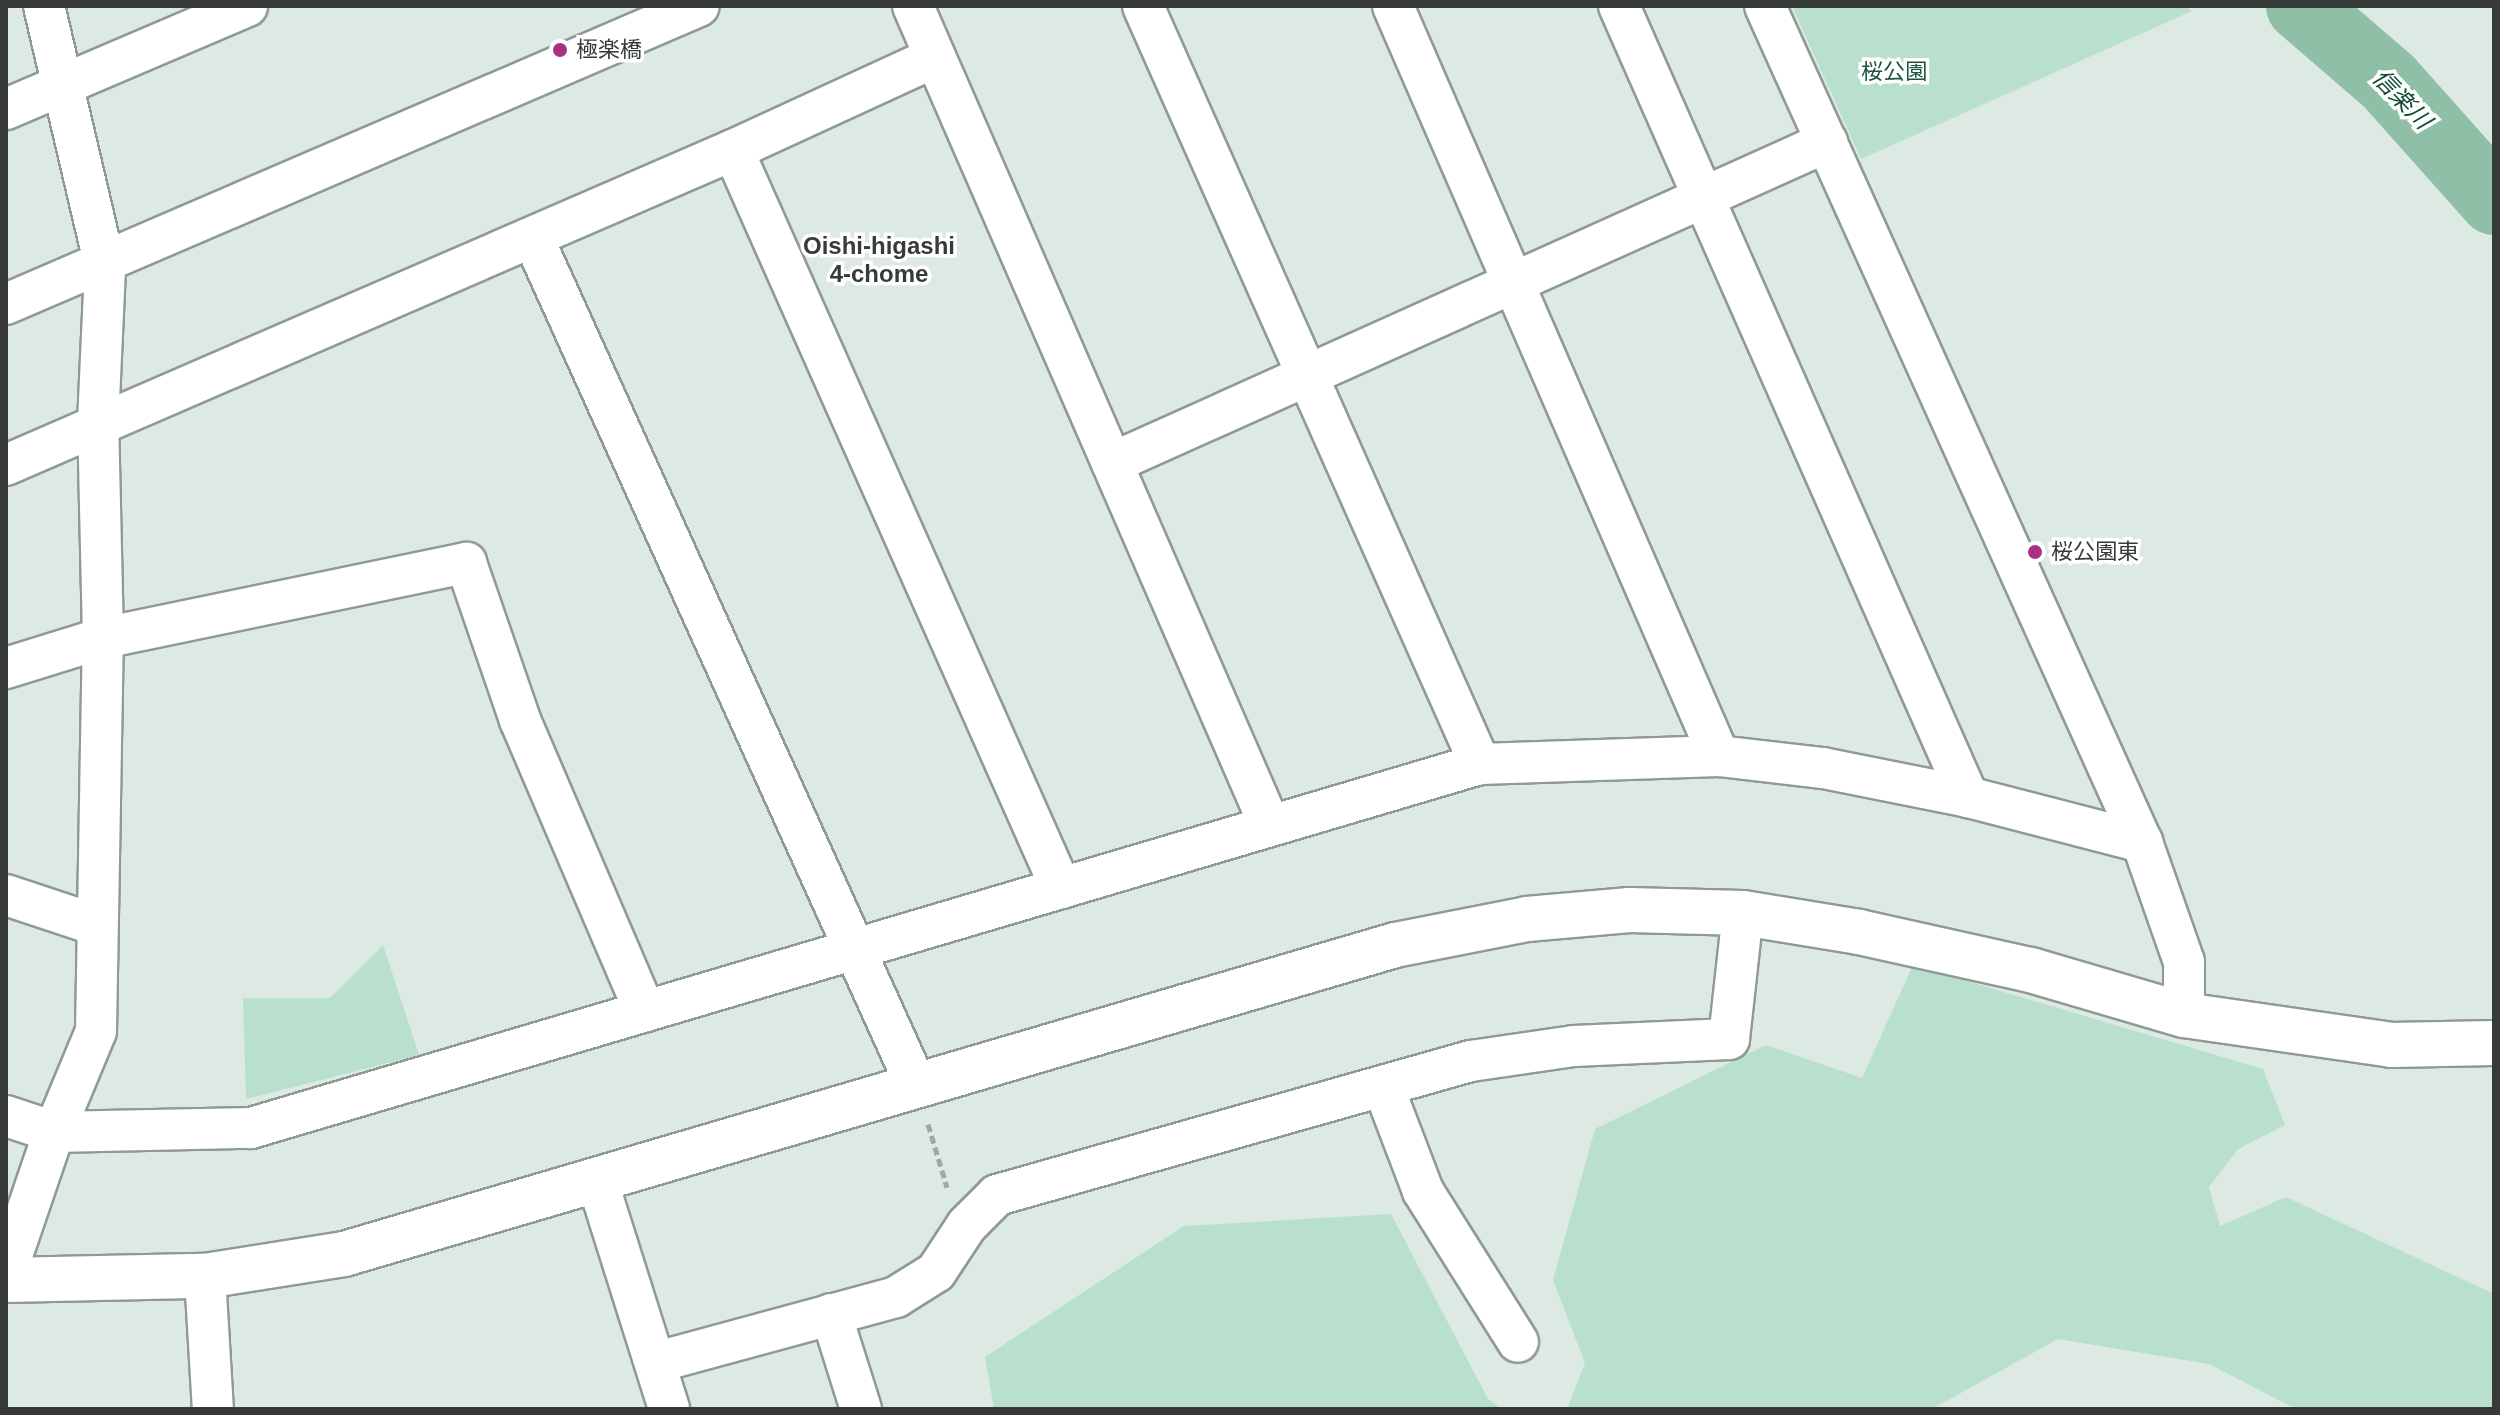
<!DOCTYPE html>
<html>
<head>
<meta charset="utf-8">
<style>
	body { margin:0 }
	#map { position:relative; width:2500px; height:1415px; overflow:hidden; background:#dde9e3; font-family:Helvetica,"Noto Sans JP",sans-serif }
	div>[style] { position:absolute }
	[style*='--x'] { left:calc(var(--x)*1px); top:calc(var(--y)*1px); width:calc(var(--w)*1px); rotate:calc(var(--a)*1deg) }
	.green>* { inset:0; background:#b9e0cc }
	.river>* { height:70px; margin:-35px; padding:0 35px; transform-origin:35px; border-radius:35px; background:#8fbfa7 }
	.path>* { height:5px; margin-top:-2.5px; transform-origin:0; background:repeating-linear-gradient(90deg,#9fa8a3 0 8px,transparent 0 12px) }
	.roads { filter:drop-shadow(2px 0 #8f9a94) drop-shadow(-2px 0 #8f9a94) drop-shadow(0 2px #8f9a94) drop-shadow(0 -2px #8f9a94) }
	.minor>* { height:40px; margin:-20px; padding:0 20px; transform-origin:20px; border-radius:20px; background:#fff }
	.tertiary>* { height:44px; margin:-22px; padding:0 22px; transform-origin:22px; border-radius:22px; background:#fff }
	.dots>* { width:22px; height:22px; translate:-50% -50%; box-sizing:border-box; border:4px solid #fff; border-radius:50% }
	span { translate:-50% -50%; white-space:nowrap; text-align:center; line-height:1.15; -webkit-text-stroke:7px #fff; paint-order:stroke }
	.poi-label { font-size:22px; color:#363b38 }
	.left { translate:0 -50%; text-align:left }
	.park-label { font-size:22px; color:#1a553d }
	.water-label { font-size:24px; color:#0e4c35; font-style:italic }
	.neighbourhood-label { font-size:24px; color:#363b38; font-weight:700 }
	.frame { position:absolute; inset:0; border:8px solid #363b38; pointer-events:none }
</style>
</head>
<body>
<div id="map">
	<div class="green">
		<div style="clip-path:polygon(1792px 6px,2185px 6px,2192px 11px,1861px 159px)"></div>
		<div style="clip-path:polygon(383px 945px,419px 1055px,246px 1099px,243px 998px,330px 998px)"></div>
		<div style="clip-path:polygon(1913px 965px,2263px 1069px,2285px 1125px,2238px 1149px,2209px 1187px,2220px 1226px,2286px 1197px,2494px 1294px,2494px 1409px,2296px 1409px,2209px 1364px,2058px 1339px,1932px 1409px,1567px 1409px,1585px 1363px,1553px 1280px,1595px 1129px,1766px 1045px,1862px 1078px)"></div>
		<div style="clip-path:polygon(1391px 1214px,1488px 1399px,1502px 1409px,994px 1409px,985px 1357px,1184px 1226px)"></div>
	</div>
	<div class="river">
		<div style="--x:2301;--y:6;--w:116;--a:40.8"></div>
		<div style="--x:2389;--y:82;--w:158;--a:48.3"></div>
	</div>
	<div class="path">
		<div style="--x:928;--y:1124;--w:66;--a:73.2"></div>
	</div>
	<div class="roads">
		<div class="minor">
			<div style="--x:913;--y:6;--w:894;--a:66.47"></div>
			<div style="--x:1143;--y:6;--w:830;--a:66.03"></div>
			<div style="--x:1393;--y:6;--w:818;--a:66.51"></div>
			<div style="--x:1619;--y:6;--w:865;--a:66.19"></div>
			<div style="--x:1765;--y:6;--w:917;--a:65.73"></div>
			<div style="--x:2142;--y:842;--w:127;--a:70.7"></div>
			<div style="--x:2184;--y:962;--w:53;--a:90"></div>
			<div style="--x:6;--y:109;--w:262;--a:-23.1"></div>
			<div style="--x:733;--y:150;--w:808;--a:66.04"></div>
			<div style="--x:533;--y:238;--w:930;--a:65.67"></div>
			<div style="--x:6;--y:304;--w:754;--a:-23.27"></div>
			<div style="--x:1112;--y:463;--w:784;--a:-24.18"></div>
			<div style="--x:6;--y:465;--w:792;--a:-23.43"></div>
			<div style="--x:733;--y:150;--w:222;--a:-24.7"></div>
			<div style="--x:6;--y:668;--w:102;--a:-17.2"></div>
			<div style="--x:103;--y:638;--w:371;--a:-11.7"></div>
			<div style="--x:466;--y:563;--w:166;--a:71"></div>
			<div style="--x:520;--y:720;--w:317;--a:66.8"></div>
			<div style="--x:6;--y:895;--w:95;--a:18.4"></div>
			<div style="--x:1383;--y:1086;--w:112;--a:69.1"></div>
			<div style="--x:1423;--y:1191;--w:178;--a:57.8"></div>
			<div style="--x:6;--y:1116;--w:51;--a:18.4"></div>
			<div style="--x:54;--y:1132;--w:197;--a:-1.2"></div>
			<div style="--x:251;--y:1128;--w:1282;--a:-16.5"></div>
			<div style="--x:1480;--y:764;--w:239;--a:-1.9"></div>
			<div style="--x:1719;--y:756;--w:105;--a:6.6"></div>
			<div style="--x:1823;--y:768;--w:148;--a:11.3"></div>
			<div style="--x:1968;--y:797;--w:180;--a:14.5"></div>
			<div style="--x:597;--y:1180;--w:240;--a:72.5"></div>
			<div style="--x:6;--y:1273;--w:149;--a:-71.2"></div>
			<div style="--x:54;--y:1132;--w:109;--a:-67.4"></div>
			<div style="--x:96;--y:1031;--w:393;--a:-89"></div>
			<div style="--x:103;--y:638;--w:215;--a:-91.3"></div>
			<div style="--x:98;--y:423;--w:157;--a:-87.4"></div>
			<div style="--x:105;--y:266;--w:267;--a:-103.2"></div>
			<div style="--x:205;--y:1276;--w:133;--a:86.6"></div>
			<div style="--x:831;--y:1314;--w:100;--a:72.5"></div>
			<div style="--x:657;--y:1362;--w:248;--a:-15.2"></div>
			<div style="--x:896;--y:1297;--w:47;--a:-32"></div>
			<div style="--x:936;--y:1272;--w:56;--a:-56.6"></div>
			<div style="--x:967;--y:1225;--w:42;--a:-45"></div>
			<div style="--x:997;--y:1195;--w:493;--a:-15.8"></div>
			<div style="--x:1471;--y:1061;--w:104;--a:-8.3"></div>
			<div style="--x:1574;--y:1046;--w:155;--a:-2.6"></div>
			<div style="--x:1729;--y:1039;--w:127;--a:-83.7"></div>
		</div>
		<div class="tertiary">
			<div style="--x:6;--y:1280;--w:199;--a:-1.2"></div>
			<div style="--x:205;--y:1276;--w:141;--a:-9"></div>
			<div style="--x:344;--y:1254;--w:1095;--a:-16.38"></div>
			<div style="--x:1395;--y:945;--w:135;--a:-11.1"></div>
			<div style="--x:1527;--y:919;--w:103;--a:-5"></div>
			<div style="--x:1630;--y:910;--w:113;--a:1.5"></div>
			<div style="--x:1743;--y:913;--w:118;--a:9.3"></div>
			<div style="--x:1859;--y:932;--w:176;--a:12.5"></div>
			<div style="--x:2031;--y:970;--w:159;--a:16.4"></div>
			<div style="--x:2184;--y:1015;--w:209;--a:8.2"></div>
			<div style="--x:2391;--y:1045;--w:103;--a:-1.1"></div>
		</div>
	</div>
	<div class="dots">
		<div style="left:560px;top:50px;background:#aa3084"></div>
		<div style="left:2035px;top:552px;background:#aa3084"></div>
	</div>
	<div class="poi-label">
		<span class="left" style="left:576px;top:50px">極楽橋</span>
		<span class="left" style="left:2051px;top:552px">桜公園東</span>
	</div>
	<div class="park-label">
		<span style="left:1894px;top:72px">桜公園</span>
	</div>
	<div class="water-label">
		<span style="left:2402px;top:99px;rotate:46deg">信楽川</span>
	</div>
	<div class="neighbourhood-label">
		<span style="left:879px;top:260px">Oishi-higashi<br>4-chome</span>
	</div>
	<div class="frame"></div>
</div>
</body>
</html>
